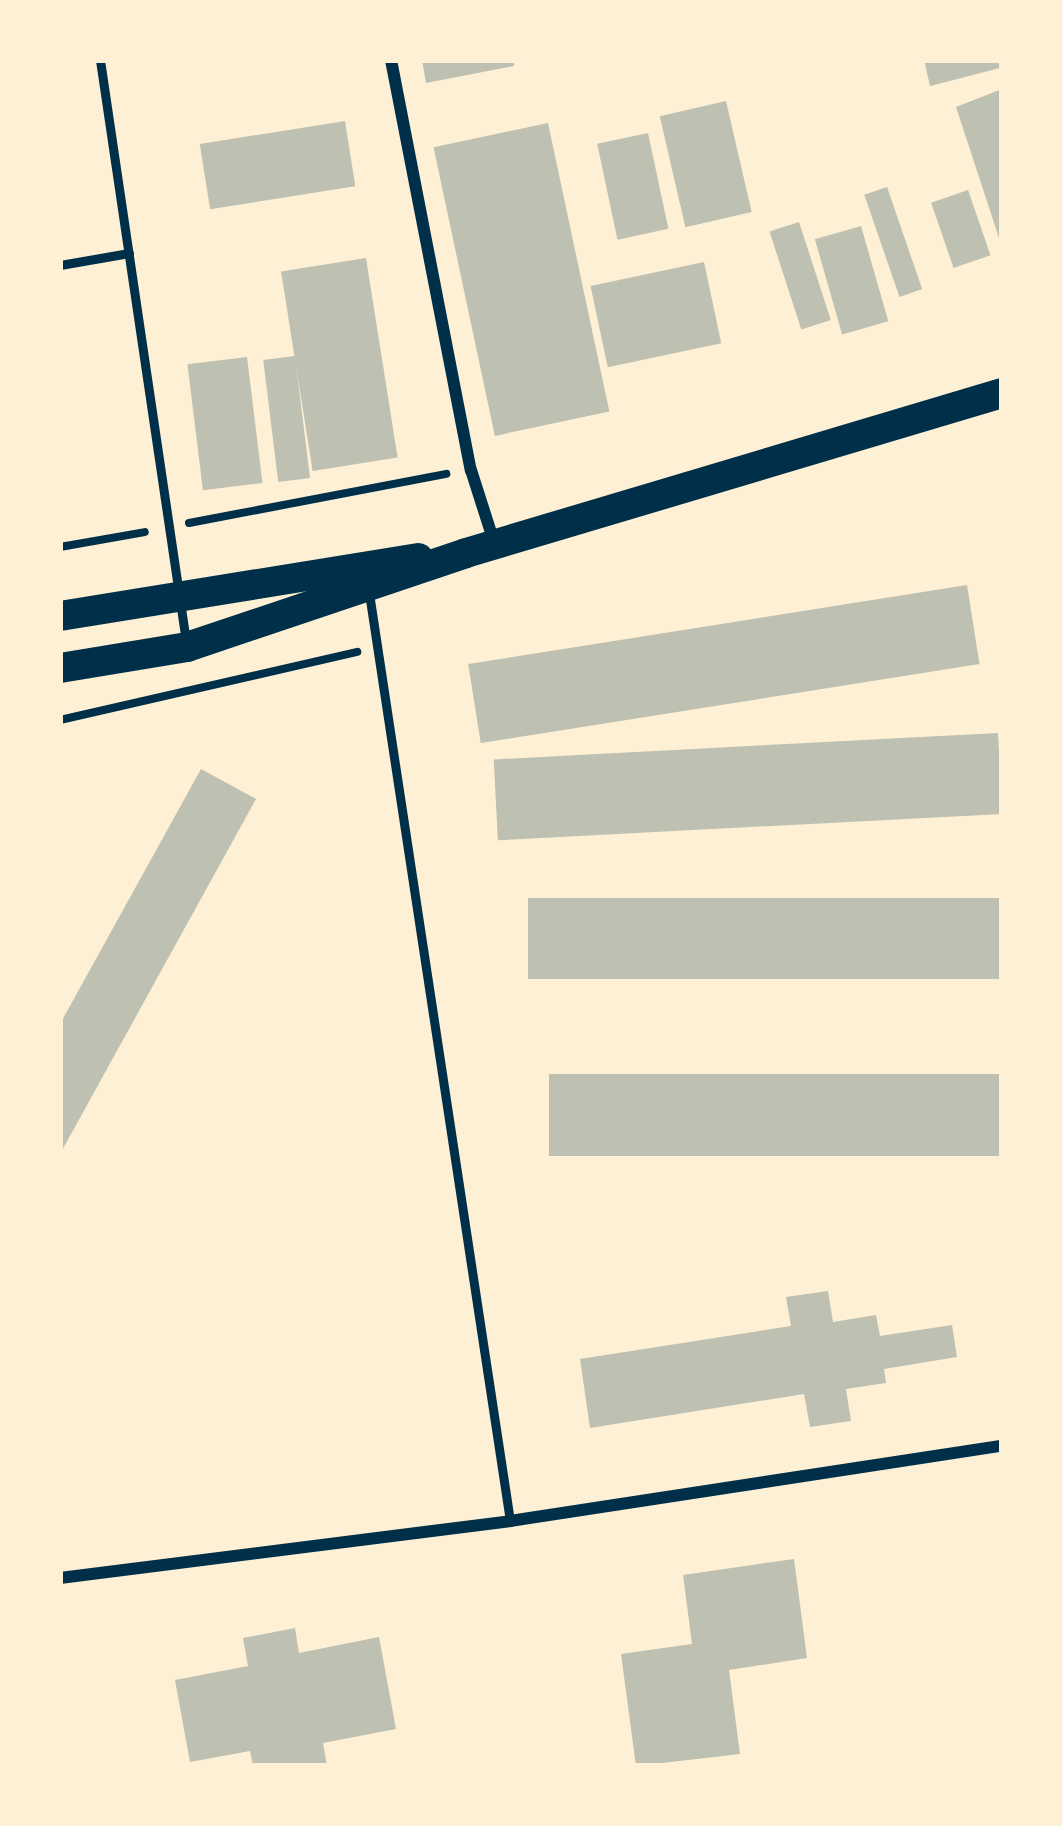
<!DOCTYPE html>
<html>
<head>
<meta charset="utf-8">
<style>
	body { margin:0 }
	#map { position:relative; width:1062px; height:1826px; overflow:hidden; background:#fdf0d5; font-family:Ubuntu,sans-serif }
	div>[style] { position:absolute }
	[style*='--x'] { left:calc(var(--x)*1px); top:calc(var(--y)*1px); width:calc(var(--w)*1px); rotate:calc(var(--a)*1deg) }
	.building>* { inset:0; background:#bec0b2; transform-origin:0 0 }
	.path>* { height:8px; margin:-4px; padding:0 4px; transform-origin:4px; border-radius:4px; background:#003049 }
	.service>* { height:9px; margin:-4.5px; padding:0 4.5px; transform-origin:4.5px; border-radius:4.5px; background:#003049 }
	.minor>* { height:12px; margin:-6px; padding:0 6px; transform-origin:6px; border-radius:6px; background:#003049 }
	.primary>* { height:30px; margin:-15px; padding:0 15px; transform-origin:15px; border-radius:15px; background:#003049 }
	span { translate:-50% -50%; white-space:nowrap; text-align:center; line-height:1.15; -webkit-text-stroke:9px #fdf0d5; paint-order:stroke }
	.frame { position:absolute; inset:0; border:63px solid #fdf0d5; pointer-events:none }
</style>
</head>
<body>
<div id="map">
	<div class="building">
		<div style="clip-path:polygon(422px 60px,514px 60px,514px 66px,426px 83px)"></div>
		<div style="clip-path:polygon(924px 60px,998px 60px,1000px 68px,930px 86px)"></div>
		<div style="clip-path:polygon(1002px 89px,1002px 244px,1001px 244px,956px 107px)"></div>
		<div style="left:726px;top:101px;width:114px;height:68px;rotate:77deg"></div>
		<div style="left:345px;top:121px;width:66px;height:147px;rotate:81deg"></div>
		<div style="left:548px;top:123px;width:295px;height:117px;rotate:78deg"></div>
		<div style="left:648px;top:133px;width:98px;height:52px;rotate:78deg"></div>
		<div style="left:887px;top:187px;width:108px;height:24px;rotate:71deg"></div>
		<div style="left:968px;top:190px;width:69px;height:39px;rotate:71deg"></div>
		<div style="left:799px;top:222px;width:103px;height:31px;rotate:72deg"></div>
		<div style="left:861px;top:226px;width:99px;height:48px;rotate:74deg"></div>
		<div style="left:366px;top:258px;width:202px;height:86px;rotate:81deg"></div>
		<div style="left:704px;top:262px;width:83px;height:116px;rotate:78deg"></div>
		<div style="left:295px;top:356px;width:123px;height:32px;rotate:83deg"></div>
		<div style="left:247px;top:357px;width:127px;height:60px;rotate:83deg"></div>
		<div style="left:967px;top:585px;width:80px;height:505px;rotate:81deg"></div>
		<div style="left:998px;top:733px;width:81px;height:505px;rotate:87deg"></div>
		<div style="clip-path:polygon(201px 769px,256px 799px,60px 1154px,60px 1024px)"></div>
		<div style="left:1002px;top:898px;width:81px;height:474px;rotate:90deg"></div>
		<div style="left:1002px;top:1074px;width:82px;height:453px;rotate:90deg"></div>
		<div style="clip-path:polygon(828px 1291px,833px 1322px,876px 1315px,880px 1336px,952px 1325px,957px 1357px,884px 1369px,886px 1383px,846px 1389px,851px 1421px,810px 1427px,804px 1394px,590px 1428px,580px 1359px,791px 1326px,786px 1297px)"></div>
		<div style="clip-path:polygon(794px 1559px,807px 1658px,729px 1670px,740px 1754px,636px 1766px,621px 1654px,692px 1644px,683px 1575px)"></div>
		<div style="clip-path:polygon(295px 1628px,299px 1653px,379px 1637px,396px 1729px,323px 1743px,327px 1766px,253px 1766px,250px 1751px,190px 1762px,175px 1680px,248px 1666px,243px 1638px)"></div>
	</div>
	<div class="path">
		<div style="--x:189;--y:523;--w:262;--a:-10.8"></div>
		<div style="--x:60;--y:547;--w:86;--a:-10"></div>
		<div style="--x:60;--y:720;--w:305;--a:-12.9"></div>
	</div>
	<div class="service">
		<div style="--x:100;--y:60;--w:588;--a:81.59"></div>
		<div style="--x:60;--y:265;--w:70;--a:-9.9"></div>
		<div style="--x:369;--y:593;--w:939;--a:81.36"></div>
	</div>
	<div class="minor">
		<div style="--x:391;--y:60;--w:418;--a:79"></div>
		<div style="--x:471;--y:470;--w:79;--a:72.3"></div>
		<div style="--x:60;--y:1578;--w:454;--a:-7.2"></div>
		<div style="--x:510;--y:1521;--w:498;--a:-8.7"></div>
	</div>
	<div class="primary">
		<div style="--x:60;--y:616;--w:363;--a:-9.2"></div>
		<div style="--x:60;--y:668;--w:129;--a:-9.4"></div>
		<div style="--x:187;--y:647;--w:294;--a:-18.6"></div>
		<div style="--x:466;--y:553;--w:559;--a:-16.62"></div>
	</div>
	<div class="frame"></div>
</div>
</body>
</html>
